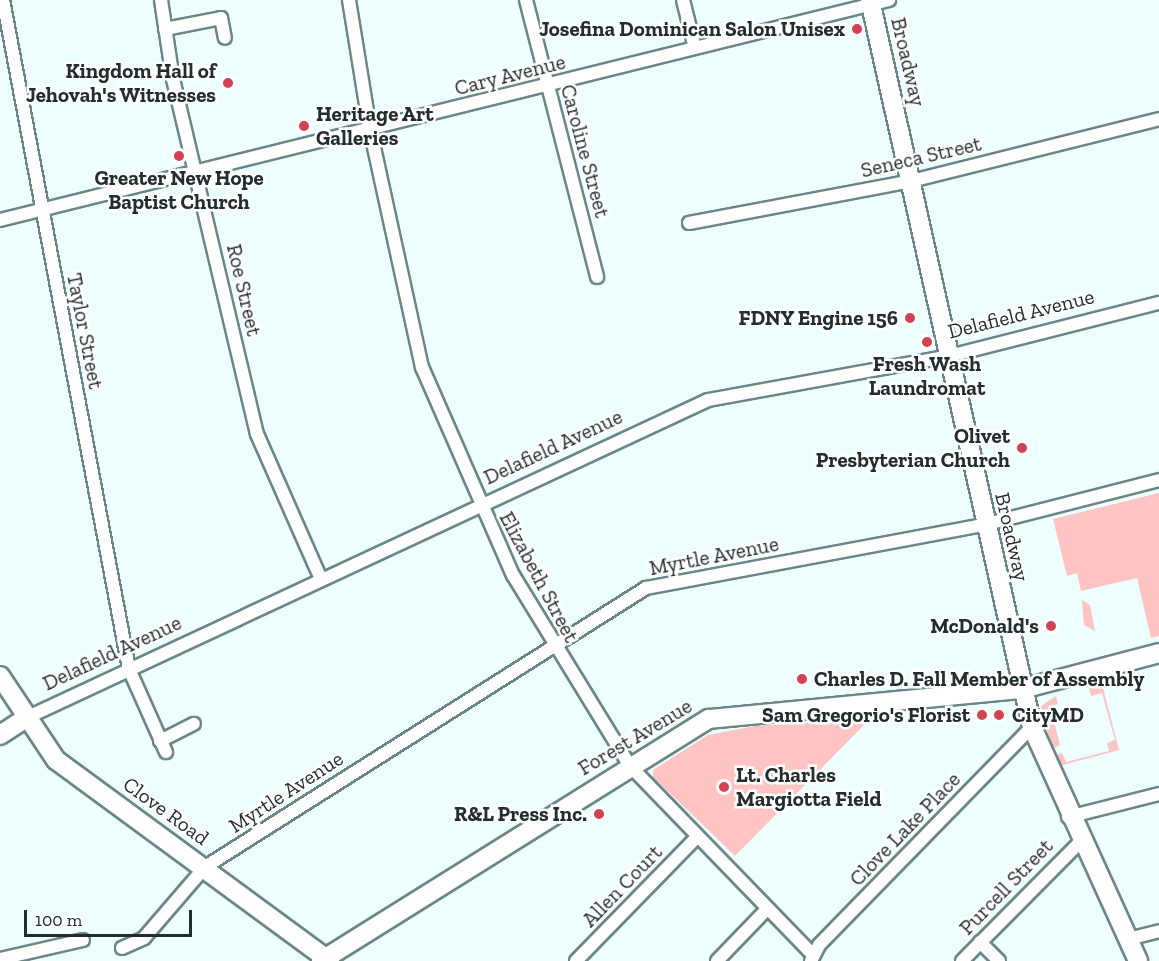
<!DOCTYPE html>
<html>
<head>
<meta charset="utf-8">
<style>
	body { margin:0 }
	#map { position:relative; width:1159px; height:961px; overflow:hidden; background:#edffff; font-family:"Zilla Slab",serif }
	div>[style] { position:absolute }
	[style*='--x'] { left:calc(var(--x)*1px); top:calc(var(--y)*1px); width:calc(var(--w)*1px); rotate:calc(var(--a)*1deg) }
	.green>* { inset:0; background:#fec3c3 }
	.roads { filter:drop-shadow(2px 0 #6b8686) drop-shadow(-2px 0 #6b8686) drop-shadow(0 2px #6b8686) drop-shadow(0 -2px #6b8686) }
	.street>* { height:12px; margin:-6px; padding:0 6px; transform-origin:6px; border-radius:6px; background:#fff }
	.secondary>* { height:18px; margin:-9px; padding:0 9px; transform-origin:9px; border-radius:9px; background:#fff }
	.dots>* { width:16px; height:16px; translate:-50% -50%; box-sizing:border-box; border:3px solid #fff; border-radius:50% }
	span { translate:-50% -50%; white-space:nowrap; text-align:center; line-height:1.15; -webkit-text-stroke:5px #fff; paint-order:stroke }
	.poi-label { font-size:21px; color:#222d2e; font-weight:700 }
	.right { translate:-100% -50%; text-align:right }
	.left { translate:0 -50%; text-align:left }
	.street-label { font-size:21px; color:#222d2e }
	.scale { position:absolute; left:24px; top:910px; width:168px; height:27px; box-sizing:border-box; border:3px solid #222d2e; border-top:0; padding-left:8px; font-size:18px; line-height:21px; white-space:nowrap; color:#222d2e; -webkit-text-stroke:4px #fff; paint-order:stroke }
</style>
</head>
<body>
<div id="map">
	<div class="green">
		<div style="clip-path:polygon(1159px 493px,1159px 636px,1151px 638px,1137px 578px,1081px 591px,1077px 573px,1067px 576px,1053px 519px)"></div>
		<div style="clip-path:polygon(1082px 600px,1090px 605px,1095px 631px,1084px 625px)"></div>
		<div style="clip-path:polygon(1102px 684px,1119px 750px,1059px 766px,1054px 756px,1062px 753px,1066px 762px,1109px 751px,1107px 743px,1115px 740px,1102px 693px,1091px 696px,1089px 688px)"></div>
		<div style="clip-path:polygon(1056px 696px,1058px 704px,1050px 706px,1060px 745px,1052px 749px,1041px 706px)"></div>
		<div style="clip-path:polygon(870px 719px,735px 856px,653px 777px,653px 770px,708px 735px,755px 726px)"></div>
	</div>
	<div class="roads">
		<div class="street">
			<div style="--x:3;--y:0;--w:681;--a:79.33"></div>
			<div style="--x:129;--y:669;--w:91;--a:66"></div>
			<div style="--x:161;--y:0;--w:80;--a:81.4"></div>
			<div style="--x:173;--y:79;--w:365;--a:76.7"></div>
			<div style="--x:257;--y:434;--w:158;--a:66.2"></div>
			<div style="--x:349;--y:0;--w:131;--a:80.8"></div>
			<div style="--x:370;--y:129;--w:244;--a:77.7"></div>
			<div style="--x:422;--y:367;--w:227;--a:66.4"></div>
			<div style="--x:513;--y:575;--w:224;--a:58.5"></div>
			<div style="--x:630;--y:766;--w:262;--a:45.9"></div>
			<div style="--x:526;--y:0;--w:286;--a:75.6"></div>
			<div style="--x:683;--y:0;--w:49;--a:76"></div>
			<div style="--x:165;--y:29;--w:57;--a:-11.1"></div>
			<div style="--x:221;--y:18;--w:20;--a:79"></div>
			<div style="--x:0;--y:220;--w:916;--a:-13.9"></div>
			<div style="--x:689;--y:223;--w:226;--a:-10.7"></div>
			<div style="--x:911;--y:181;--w:256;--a:-14"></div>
			<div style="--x:26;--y:718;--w:752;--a:-25"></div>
			<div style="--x:708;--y:400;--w:245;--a:-10.3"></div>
			<div style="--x:949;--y:356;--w:217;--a:-14.2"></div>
			<div style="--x:160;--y:741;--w:38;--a:-27"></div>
			<div style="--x:1068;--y:817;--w:94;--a:-14.2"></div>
			<div style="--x:1128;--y:939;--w:32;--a:-14"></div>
			<div style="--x:980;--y:942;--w:27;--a:45"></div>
			<div style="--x:122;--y:948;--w:24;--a:-24"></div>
			<div style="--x:144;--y:938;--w:94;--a:-49.3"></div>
			<div style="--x:205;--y:867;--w:522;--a:-32.32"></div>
			<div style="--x:646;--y:588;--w:347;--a:-10.6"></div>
			<div style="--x:987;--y:524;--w:178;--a:-14.3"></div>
			<div style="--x:0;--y:959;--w:85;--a:-12.9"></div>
			<div style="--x:576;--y:961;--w:172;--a:-45.7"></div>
			<div style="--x:717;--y:961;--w:71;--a:-46.1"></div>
			<div style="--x:811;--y:961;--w:18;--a:-63"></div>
			<div style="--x:819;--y:945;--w:305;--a:-45.7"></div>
			<div style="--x:962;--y:961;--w:168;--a:-45.2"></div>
		</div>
		<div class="secondary">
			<div style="--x:870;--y:0;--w:745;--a:77.44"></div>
			<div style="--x:1032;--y:727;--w:257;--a:65.6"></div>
			<div style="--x:0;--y:676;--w:101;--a:56.3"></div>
			<div style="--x:56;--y:760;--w:340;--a:36.3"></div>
			<div style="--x:0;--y:735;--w:31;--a:-33"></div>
			<div style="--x:321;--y:961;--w:457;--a:-32"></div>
			<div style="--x:709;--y:719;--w:314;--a:-5.5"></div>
			<div style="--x:1022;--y:689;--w:142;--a:-14.7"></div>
		</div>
	</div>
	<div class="dots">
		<div style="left:857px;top:29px;background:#d24252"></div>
		<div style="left:228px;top:83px;background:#d24252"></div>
		<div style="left:304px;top:126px;background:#d24252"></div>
		<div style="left:179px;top:156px;background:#d24252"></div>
		<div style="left:910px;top:318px;background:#d24252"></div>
		<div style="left:927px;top:342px;background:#d24252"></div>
		<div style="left:1022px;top:448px;background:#d24252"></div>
		<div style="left:1051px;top:626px;background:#d24252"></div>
		<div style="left:802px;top:679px;background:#d24252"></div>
		<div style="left:982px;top:715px;background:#d24252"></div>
		<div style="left:999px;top:715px;background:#d24252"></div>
		<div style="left:724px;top:787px;background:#d24252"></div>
		<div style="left:599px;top:814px;background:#d24252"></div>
	</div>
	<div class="poi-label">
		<span class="right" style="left:845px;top:29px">Josefina Dominican Salon Unisex</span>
		<span class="right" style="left:216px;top:83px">Kingdom Hall of<br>Jehovah's Witnesses</span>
		<span class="left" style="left:316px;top:126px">Heritage Art<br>Galleries</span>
		<span style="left:179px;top:190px">Greater New Hope<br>Baptist Church</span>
		<span class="right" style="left:898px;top:318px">FDNY Engine 156</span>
		<span style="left:927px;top:376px">Fresh Wash<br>Laundromat</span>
		<span class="right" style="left:1010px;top:448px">Olivet<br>Presbyterian Church</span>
		<span class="right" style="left:1039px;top:626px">McDonald's</span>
		<span class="left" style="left:814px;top:679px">Charles D. Fall Member of Assembly</span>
		<span class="right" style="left:970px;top:715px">Sam Gregorio's Florist</span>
		<span class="left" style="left:1012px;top:715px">CityMD</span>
		<span class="left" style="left:736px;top:787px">Lt. Charles<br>Margiotta Field</span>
		<span class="right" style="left:587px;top:814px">R&amp;L Press Inc.</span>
	</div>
	<div class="street-label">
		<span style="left:908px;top:62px;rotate:77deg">Broadway</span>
		<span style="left:510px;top:75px;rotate:-14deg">Cary Avenue</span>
		<span style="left:585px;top:151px;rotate:75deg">Caroline Street</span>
		<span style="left:921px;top:157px;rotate:-13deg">Seneca Street</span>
		<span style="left:244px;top:290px;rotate:77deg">Roe Street</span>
		<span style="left:1021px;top:314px;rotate:-14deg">Delafield Avenue</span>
		<span style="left:85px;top:331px;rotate:79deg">Taylor Street</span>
		<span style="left:553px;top:447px;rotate:-25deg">Delafield Avenue</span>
		<span style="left:1012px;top:537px;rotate:77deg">Broadway</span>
		<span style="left:714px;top:556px;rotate:-11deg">Myrtle Avenue</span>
		<span style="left:539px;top:577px;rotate:62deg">Elizabeth Street</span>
		<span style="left:112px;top:653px;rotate:-25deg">Delafield Avenue</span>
		<span style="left:635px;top:737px;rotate:-31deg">Forest Avenue</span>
		<span style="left:286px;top:792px;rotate:-33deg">Myrtle Avenue</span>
		<span style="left:166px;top:811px;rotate:36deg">Clove Road</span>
		<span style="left:905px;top:829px;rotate:-46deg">Clove Lake Place</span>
		<span style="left:622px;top:886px;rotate:-46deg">Allen Court</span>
		<span style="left:1006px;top:887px;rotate:-46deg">Purcell Street</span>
	</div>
	<div class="scale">100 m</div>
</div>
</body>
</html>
